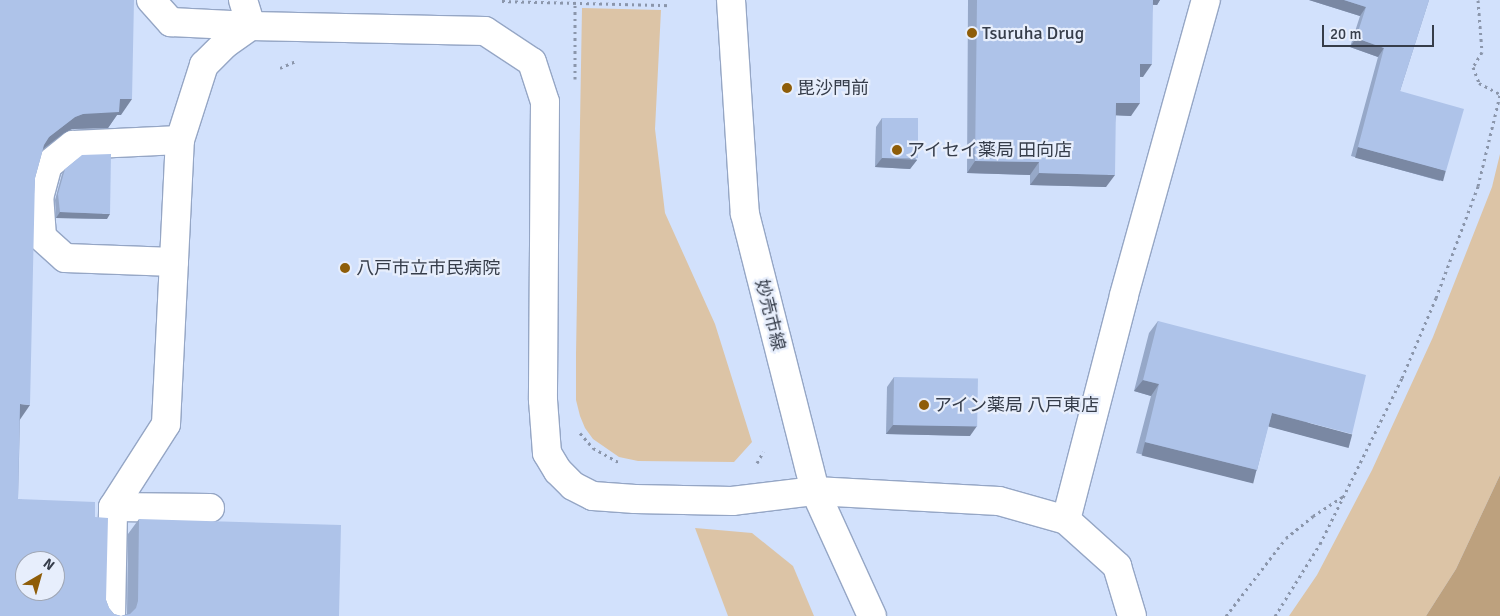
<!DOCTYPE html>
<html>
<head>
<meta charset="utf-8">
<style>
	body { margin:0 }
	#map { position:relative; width:1500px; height:616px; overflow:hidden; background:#d2e1fc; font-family:Signika,"Noto Sans JP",sans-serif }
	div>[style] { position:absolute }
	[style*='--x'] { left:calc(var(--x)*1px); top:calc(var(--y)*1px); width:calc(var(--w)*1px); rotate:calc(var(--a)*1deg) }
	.green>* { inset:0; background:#dcc4a6 }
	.water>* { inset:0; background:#bda17e }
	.path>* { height:3px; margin-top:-1.5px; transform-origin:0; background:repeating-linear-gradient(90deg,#8b96ab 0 2.5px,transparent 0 6.5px) }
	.roads { filter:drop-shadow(1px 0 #95a6c5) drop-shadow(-1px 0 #95a6c5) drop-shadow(0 1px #95a6c5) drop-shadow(0 -1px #95a6c5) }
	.minor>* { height:28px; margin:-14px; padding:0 14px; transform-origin:14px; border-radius:14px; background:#fff }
	.major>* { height:28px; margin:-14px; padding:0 14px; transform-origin:14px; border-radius:14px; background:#fff }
	.wall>* { inset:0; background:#96a8c8 }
	.shaded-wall>* { inset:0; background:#7a88a3; transform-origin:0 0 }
	.building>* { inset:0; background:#aec3e9; transform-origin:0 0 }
	.dots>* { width:14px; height:14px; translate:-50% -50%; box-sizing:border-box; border:2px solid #e7eefc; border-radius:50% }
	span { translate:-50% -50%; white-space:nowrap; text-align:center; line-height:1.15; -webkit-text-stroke:4.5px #e7eefc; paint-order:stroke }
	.poi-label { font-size:18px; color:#363d4a }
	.left { translate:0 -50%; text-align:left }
	.street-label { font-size:18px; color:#363d4a }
	.north { position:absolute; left:15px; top:551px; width:50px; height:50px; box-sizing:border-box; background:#e7eefc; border:1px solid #a0a7b5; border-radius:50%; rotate:38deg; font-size:14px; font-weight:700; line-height:20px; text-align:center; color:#363d4a }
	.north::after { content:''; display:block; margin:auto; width:18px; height:22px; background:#8e5d09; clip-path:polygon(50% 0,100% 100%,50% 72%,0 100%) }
	.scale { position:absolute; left:1322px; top:25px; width:112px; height:22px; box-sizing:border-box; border:2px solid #363d4a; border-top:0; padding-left:6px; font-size:15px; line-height:18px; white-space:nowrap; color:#363d4a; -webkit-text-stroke:4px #e7eefc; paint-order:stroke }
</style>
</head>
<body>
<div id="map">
	<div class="green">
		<div style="clip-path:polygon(582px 8px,661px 10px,655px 129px,665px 213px,715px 324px,752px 442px,734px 462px,638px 461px,619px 457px,593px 439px,585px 428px,580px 416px,576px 400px,576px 354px)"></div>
		<div style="clip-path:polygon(1500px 154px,1500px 475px,1456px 569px,1426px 616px,1289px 616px,1317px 575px,1372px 470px,1433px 337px,1492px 187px)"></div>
		<div style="clip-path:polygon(695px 528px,752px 533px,793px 566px,814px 616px,728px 616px)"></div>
	</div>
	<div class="water">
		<div style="clip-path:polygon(1500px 475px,1500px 616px,1426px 616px,1456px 569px)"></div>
	</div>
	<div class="path">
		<div style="--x:1478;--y:0;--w:52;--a:85.6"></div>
		<div style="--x:1482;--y:52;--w:17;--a:121"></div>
		<div style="--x:1473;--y:67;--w:17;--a:69"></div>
		<div style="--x:1479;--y:83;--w:24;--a:28"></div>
		<div style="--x:502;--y:1;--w:169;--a:1.4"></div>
		<div style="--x:280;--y:68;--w:17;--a:-24"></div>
		<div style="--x:575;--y:79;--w:77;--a:-90"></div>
		<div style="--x:580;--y:433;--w:20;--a:49"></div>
		<div style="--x:593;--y:448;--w:29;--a:29"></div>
		<div style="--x:757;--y:463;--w:13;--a:-61"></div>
		<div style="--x:1226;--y:616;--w:98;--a:-52.4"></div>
		<div style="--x:1286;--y:538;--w:35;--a:-39"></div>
		<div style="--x:1313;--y:516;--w:37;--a:-33"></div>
		<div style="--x:1275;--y:616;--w:85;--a:-58"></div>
		<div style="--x:1320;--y:544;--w:185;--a:-63.7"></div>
		<div style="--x:1402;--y:378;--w:87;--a:-67"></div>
		<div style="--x:1436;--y:298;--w:120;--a:-69.4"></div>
		<div style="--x:1478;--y:186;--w:94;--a:-76.4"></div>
	</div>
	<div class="roads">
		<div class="minor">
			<div style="--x:151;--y:0;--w:30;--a:48"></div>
			<div style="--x:171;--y:22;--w:80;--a:2.9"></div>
			<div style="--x:251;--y:26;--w:234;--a:1.2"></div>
			<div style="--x:485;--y:31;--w:56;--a:33.4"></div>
			<div style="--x:532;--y:62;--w:42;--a:72"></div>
			<div style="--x:545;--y:102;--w:298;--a:90.4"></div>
			<div style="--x:543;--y:400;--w:53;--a:85.7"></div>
			<div style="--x:547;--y:453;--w:21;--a:59"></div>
			<div style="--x:558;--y:471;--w:21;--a:45"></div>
			<div style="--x:573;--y:486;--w:22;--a:27"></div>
			<div style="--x:593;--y:496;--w:42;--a:4.1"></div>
			<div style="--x:635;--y:499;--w:97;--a:1.2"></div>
			<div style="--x:732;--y:501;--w:84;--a:-6.9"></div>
			<div style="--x:815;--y:491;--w:184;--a:3.1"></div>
			<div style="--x:999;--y:501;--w:70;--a:15.8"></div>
			<div style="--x:1066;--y:520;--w:69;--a:42"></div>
			<div style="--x:1117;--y:566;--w:52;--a:73.3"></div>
			<div style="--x:243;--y:0;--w:27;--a:73"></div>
			<div style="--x:174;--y:262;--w:109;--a:-177.9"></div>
			<div style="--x:65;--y:258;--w:31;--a:-138"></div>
			<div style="--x:42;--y:237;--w:39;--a:-94"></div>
			<div style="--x:39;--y:198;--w:34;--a:-75"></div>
			<div style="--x:48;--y:165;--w:32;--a:-39"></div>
			<div style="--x:73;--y:145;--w:107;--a:-2.7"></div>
			<div style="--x:113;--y:507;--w:97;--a:0.6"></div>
			<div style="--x:1066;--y:520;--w:232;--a:-75.5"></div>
			<div style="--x:1124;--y:295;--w:306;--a:-74.5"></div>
			<div style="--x:111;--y:616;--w:109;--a:-88.9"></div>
			<div style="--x:113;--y:507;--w:98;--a:-57.4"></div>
			<div style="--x:166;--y:424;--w:284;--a:-87.2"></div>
			<div style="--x:180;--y:140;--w:79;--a:-72.3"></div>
			<div style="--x:204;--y:65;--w:30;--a:-45"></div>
			<div style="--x:225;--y:44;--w:32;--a:-35"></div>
		</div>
		<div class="major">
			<div style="--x:731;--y:0;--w:214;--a:86.3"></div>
			<div style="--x:745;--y:214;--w:286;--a:75.8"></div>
			<div style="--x:815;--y:491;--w:137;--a:65.5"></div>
		</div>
	</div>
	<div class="wall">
		<div style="clip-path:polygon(0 0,121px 115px,117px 115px,108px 128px,72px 129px,64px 133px,43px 149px,35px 178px,20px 419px,18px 499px,95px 517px,106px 600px,109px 608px,114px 614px,121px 616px,127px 614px,128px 534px,139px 519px,339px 616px,0 616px)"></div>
		<div style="clip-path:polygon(968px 0,1160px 0,1157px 5px,1153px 5px,1143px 77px,1140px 77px,1131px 116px,1116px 115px,1106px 187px,1030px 185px,1030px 175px,967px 173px)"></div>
		<div style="clip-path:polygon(1309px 0,1429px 0,1400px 91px,1440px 181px,1351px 156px,1378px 57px,1350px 47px,1360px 16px)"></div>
		<div style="clip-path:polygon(882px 118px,917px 160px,910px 169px,875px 167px,876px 127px)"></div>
		<div style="clip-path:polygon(65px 169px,107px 219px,56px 218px,55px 200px,62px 174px)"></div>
		<div style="clip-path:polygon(1158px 321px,1343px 446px,1268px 426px,1257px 470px,1249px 482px,1136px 453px,1151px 396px,1134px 391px,1149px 333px)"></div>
		<div style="clip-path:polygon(894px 377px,970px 436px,886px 434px,887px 387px)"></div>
	</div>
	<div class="shaded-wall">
		<div style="clip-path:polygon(1147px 0,1160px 0,1157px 5px,1144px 4px)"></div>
		<div style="clip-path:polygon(1309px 0,1344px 0,1366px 7px,1360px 16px)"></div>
		<div style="clip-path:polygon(1356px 38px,1384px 48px,1378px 57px,1350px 47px)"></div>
		<div style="clip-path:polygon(1140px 64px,1152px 64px,1143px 77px,1131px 76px)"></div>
		<div style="clip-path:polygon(120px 99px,132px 99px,121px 115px,117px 115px,108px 128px,72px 129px,64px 133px,38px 153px,49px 137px,75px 117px)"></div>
		<div style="clip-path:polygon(1116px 103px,1140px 103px,1131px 116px,1107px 115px)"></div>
		<div style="left:1358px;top:147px;width:91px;height:11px;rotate:15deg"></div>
		<div style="clip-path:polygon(882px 158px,917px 160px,910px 169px,875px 167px)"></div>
		<div style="clip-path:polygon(975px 161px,1039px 162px,1030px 175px,967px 173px)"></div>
		<div style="clip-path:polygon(1039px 173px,1115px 175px,1106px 187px,1030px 185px)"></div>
		<div style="clip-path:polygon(60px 212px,110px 214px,107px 219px,56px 218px)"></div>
		<div style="clip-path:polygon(1143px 380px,1159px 384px,1151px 396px,1134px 391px)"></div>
		<div style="clip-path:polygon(20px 404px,30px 405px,19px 421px)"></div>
		<div style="left:1272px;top:413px;width:83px;height:14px;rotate:15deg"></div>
		<div style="clip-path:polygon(893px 425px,977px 426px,970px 436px,886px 434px)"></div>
		<div style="left:1145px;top:442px;width:115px;height:14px;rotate:14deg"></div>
	</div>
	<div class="building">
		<div style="clip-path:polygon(evenodd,0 0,134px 0,132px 99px,120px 99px,119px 112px,83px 114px,75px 117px,49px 137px,44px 145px,35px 178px,30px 405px,20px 404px,18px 499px,95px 502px,95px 517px,108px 518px,106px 600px,109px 608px,114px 614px,121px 616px,130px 614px,136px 608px,138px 601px,139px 519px,341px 525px,339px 616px,0 616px,0 0,25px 561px,55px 561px,55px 591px,25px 591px,25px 561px)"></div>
		<div style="clip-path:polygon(977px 0,1153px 0,1152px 64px,1140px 64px,1140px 103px,1116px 103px,1115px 175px,1039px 173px,1039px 162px,975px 161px)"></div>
		<div style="clip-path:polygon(1344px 0,1429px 0,1400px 91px,1464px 109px,1446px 171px,1358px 147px,1384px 48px,1356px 38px,1366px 7px)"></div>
		<div style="left:882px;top:118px;width:36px;height:40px"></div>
		<div style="clip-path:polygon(111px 154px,110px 214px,60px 212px,58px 194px,65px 169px,82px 155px)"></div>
		<div style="clip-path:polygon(1158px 321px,1366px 375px,1352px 434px,1272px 413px,1257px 470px,1145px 442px,1159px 384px,1143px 380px)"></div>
		<div style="left:894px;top:377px;width:84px;height:48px;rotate:1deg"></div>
	</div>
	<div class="dots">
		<div style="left:972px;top:33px;background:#8e5d09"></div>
		<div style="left:787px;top:88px;background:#8e5d09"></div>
		<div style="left:897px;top:150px;background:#8e5d09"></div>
		<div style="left:345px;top:268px;background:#8e5d09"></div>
		<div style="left:924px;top:405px;background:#8e5d09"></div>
	</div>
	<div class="poi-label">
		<span class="left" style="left:982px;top:33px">Tsuruha Drug</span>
		<span class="left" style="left:797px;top:88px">毘沙門前</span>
		<span class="left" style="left:907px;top:150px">アイセイ薬局 田向店</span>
		<span class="left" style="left:356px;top:268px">八戸市立市民病院</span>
		<span class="left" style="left:934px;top:405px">アイン薬局 八戸東店</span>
	</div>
	<div class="street-label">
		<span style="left:770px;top:315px;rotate:76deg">妙売市線</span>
	</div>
	<div class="north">N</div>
	<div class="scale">20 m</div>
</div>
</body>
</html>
